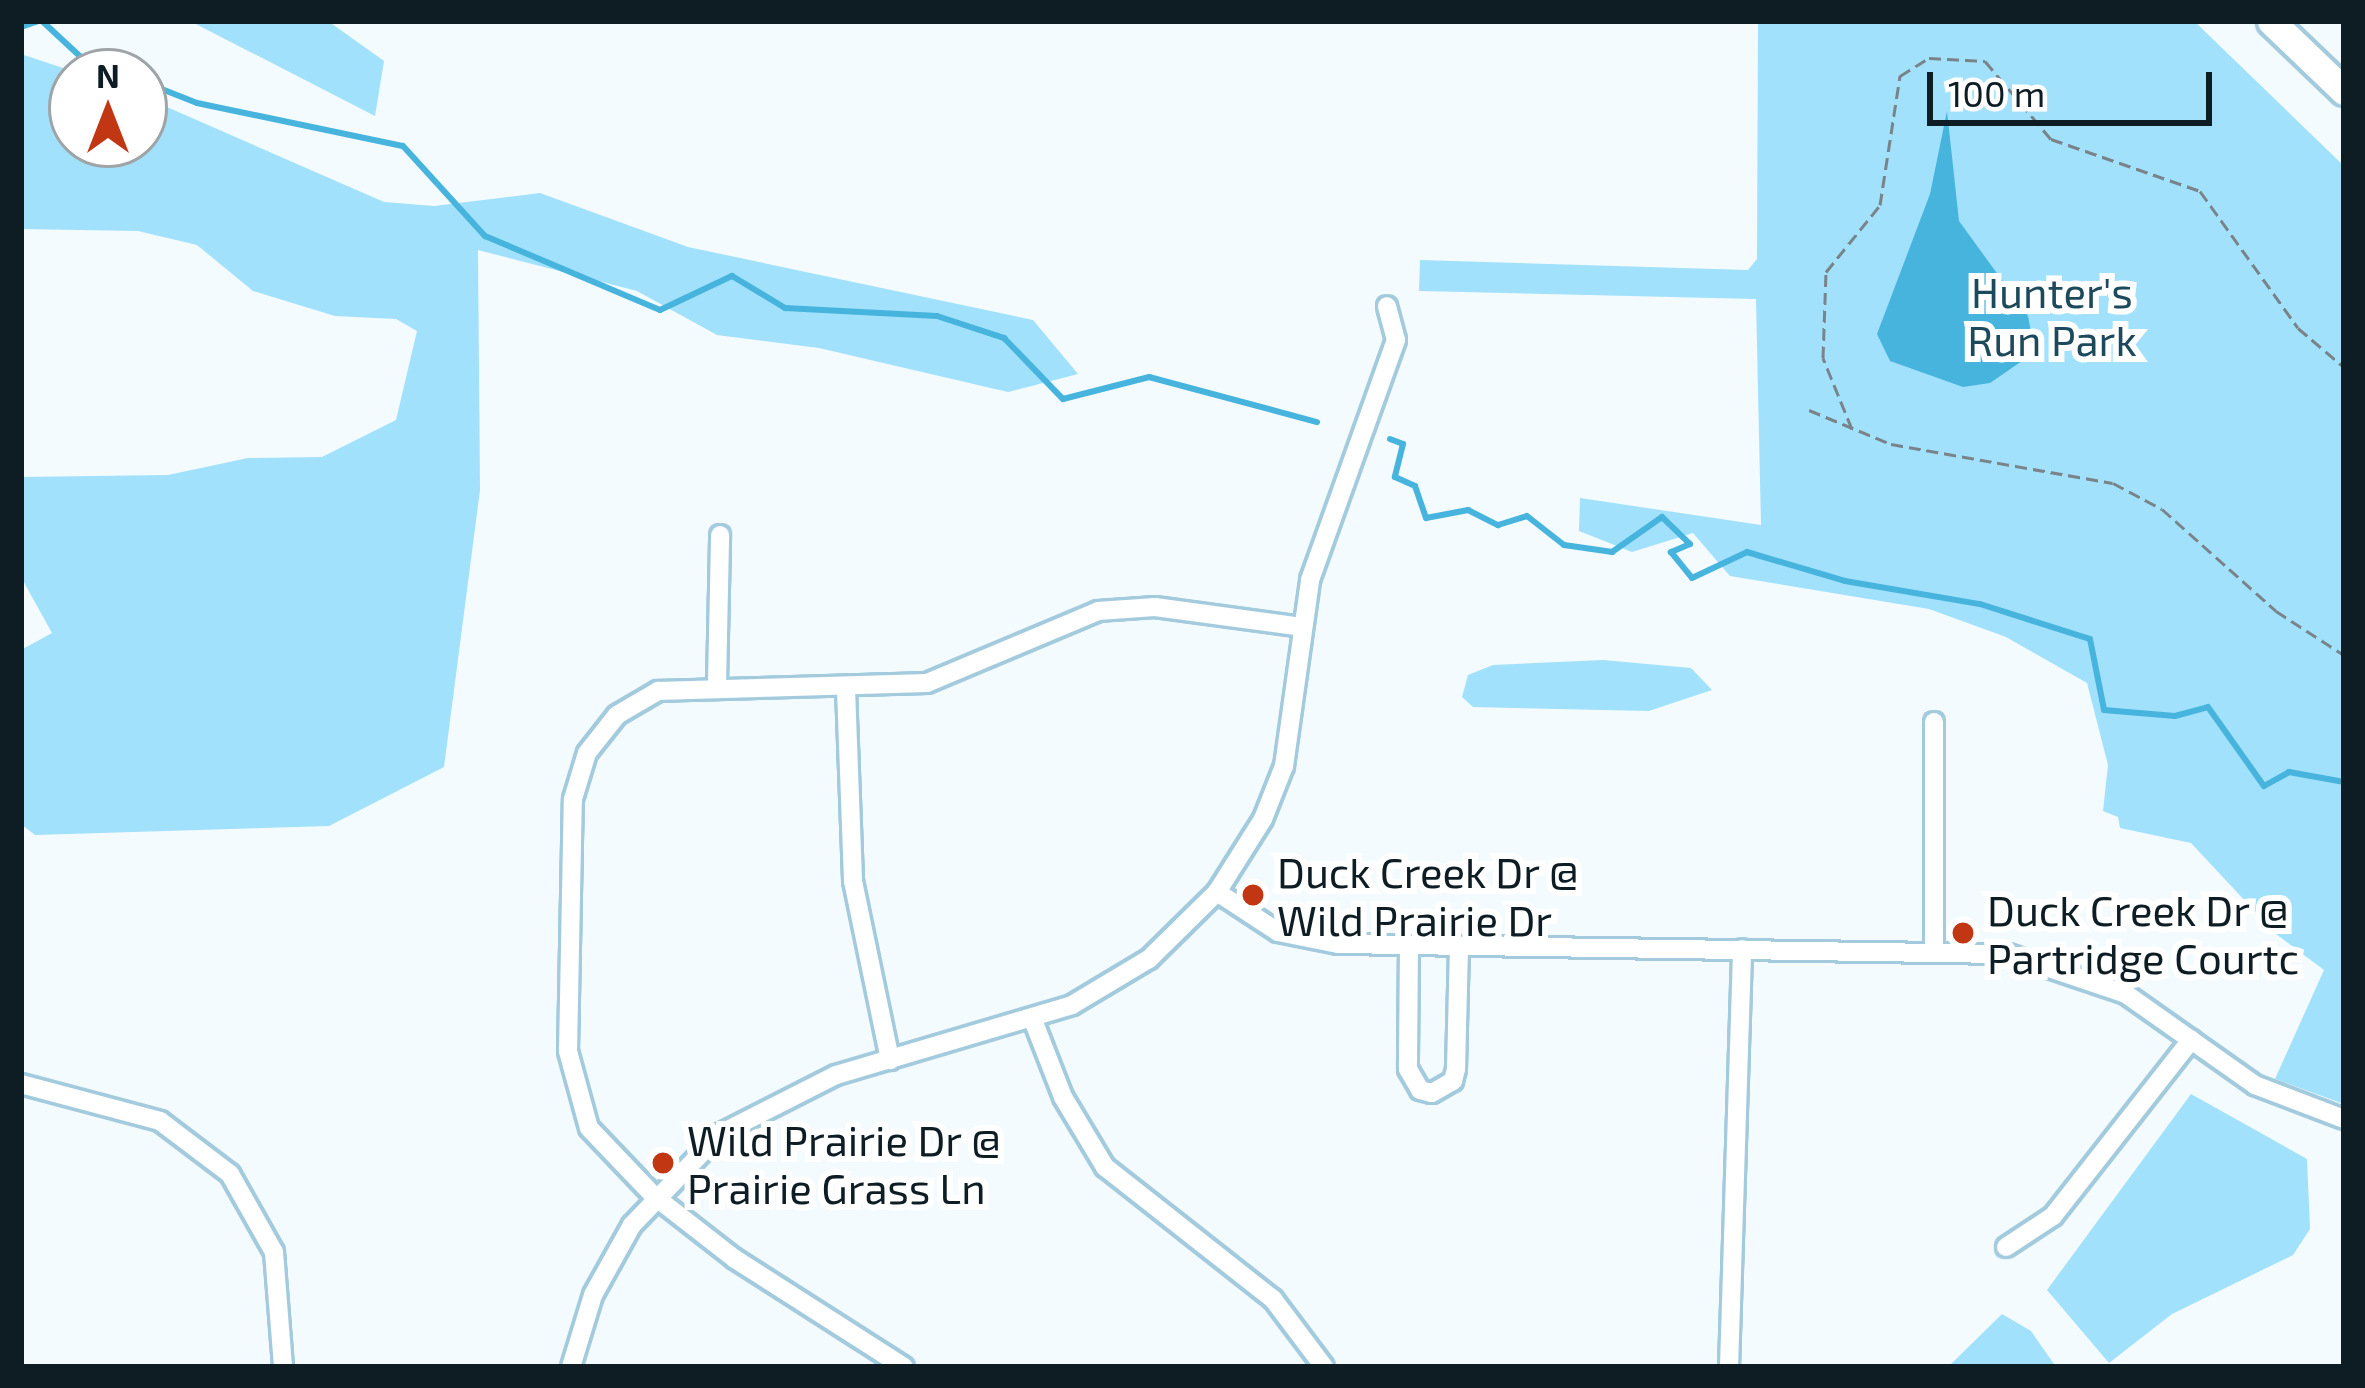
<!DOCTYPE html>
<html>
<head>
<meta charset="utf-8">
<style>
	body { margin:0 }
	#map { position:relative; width:2365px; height:1388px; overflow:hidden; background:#f3fbff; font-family:"Exo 2",sans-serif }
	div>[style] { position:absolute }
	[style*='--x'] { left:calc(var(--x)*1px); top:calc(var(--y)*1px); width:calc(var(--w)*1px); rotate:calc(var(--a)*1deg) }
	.green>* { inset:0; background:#a1e1fc }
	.water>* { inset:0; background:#47b4dd }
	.stream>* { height:6px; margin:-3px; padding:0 3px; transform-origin:3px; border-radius:3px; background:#47b4dd }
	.path>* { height:3px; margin-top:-1.5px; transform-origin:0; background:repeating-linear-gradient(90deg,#78848a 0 12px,transparent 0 18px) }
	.roads { filter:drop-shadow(3px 0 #a3cbdd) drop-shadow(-3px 0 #a3cbdd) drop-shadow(0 3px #a3cbdd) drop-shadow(0 -3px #a3cbdd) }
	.minor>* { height:18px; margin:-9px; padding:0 9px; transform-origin:9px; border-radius:9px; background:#fff }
	.highway>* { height:27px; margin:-13.5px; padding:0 13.5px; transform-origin:13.5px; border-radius:13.5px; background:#fff }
	.dots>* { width:33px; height:33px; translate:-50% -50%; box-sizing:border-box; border:6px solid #fff; border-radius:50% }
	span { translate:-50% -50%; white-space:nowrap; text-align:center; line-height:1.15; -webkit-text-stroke:12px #fff; paint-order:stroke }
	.park-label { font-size:42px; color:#1c495b }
	.poi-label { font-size:42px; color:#0e1d24 }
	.left { translate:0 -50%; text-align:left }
	.frame { position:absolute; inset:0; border:24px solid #0e1d24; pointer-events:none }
	.north { position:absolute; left:48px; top:48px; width:120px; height:120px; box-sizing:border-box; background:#fff; border:3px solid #9fa5a7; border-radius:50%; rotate:0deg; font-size:33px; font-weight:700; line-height:48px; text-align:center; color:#0e1d24 }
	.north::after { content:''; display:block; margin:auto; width:42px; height:54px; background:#c13713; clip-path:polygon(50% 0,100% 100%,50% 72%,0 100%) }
	.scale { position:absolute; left:1927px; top:72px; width:285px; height:54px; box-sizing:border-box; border:6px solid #0e1d24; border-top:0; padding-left:15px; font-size:36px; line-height:42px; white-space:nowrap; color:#0e1d24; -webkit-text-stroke:9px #fff; paint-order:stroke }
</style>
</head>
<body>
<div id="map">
	<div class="green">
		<div style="clip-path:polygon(190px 21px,328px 21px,384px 61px,375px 116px)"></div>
		<div style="clip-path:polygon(1758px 21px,2194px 21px,2344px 166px,2344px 1104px,2275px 1079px,2324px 970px,2276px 934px,2191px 843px,2120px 828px,2118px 817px,2103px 811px,2108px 765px,2087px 683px,2006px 637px,1929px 609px,1730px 576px,1693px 533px,1632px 552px,1579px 531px,1580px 498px,1761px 525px,1756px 299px,1419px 291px,1420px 260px,1748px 270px,1757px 259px)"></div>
		<div style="clip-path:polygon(21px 54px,75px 72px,72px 144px,144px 144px,144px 97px,384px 202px,434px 206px,540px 193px,688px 247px,1033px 320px,1078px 374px,1008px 392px,819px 348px,717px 335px,637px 291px,478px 250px,480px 490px,444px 767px,329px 826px,35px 835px,21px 824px,21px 650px,52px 633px,21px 577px,21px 477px,168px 475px,248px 458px,322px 457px,396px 420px,417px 331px,396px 319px,335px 316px,253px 291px,197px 245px,138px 231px,21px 229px)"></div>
		<div style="clip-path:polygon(1603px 660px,1691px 668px,1712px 690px,1649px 711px,1473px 707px,1462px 697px,1468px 675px,1493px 665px)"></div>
		<div style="clip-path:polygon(2191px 1094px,2307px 1159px,2310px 1229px,2293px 1255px,2172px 1314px,2109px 1363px,2047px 1290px)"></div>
		<div style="clip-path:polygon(2002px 1314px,2031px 1331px,2056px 1367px,1948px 1367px)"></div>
	</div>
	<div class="water">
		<div style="clip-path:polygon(1947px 111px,1959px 221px,2028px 316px,2032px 337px,2022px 361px,1990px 383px,1963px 387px,1890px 361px,1877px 334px,1930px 194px)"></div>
	</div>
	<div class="stream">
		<div style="--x:42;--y:21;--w:54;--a:42.8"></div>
		<div style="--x:82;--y:58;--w:39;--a:21"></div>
		<div style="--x:21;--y:27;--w:18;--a:-19"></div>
		<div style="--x:144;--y:82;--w:57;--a:21.6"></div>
		<div style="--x:197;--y:103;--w:210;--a:11.8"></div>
		<div style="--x:403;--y:146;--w:122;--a:47.7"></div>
		<div style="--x:485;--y:236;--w:190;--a:22.9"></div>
		<div style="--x:660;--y:310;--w:80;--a:-25.3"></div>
		<div style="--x:732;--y:276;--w:62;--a:31.1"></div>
		<div style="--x:785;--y:308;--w:152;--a:3"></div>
		<div style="--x:937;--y:316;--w:71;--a:18.2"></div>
		<div style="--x:1004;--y:338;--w:85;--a:46"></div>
		<div style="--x:1063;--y:399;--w:89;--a:-14.3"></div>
		<div style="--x:1149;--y:377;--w:174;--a:15"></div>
		<div style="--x:1390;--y:439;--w:14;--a:21"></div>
		<div style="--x:1403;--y:444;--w:34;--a:104"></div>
		<div style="--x:1395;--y:477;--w:22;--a:24"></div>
		<div style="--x:1415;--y:486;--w:34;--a:71"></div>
		<div style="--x:1426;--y:518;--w:43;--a:-10.8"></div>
		<div style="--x:1468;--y:510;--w:34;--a:27"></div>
		<div style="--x:1498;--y:525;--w:30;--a:-17"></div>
		<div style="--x:1527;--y:516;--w:47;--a:38.1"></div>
		<div style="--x:1564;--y:545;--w:49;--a:8.3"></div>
		<div style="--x:1612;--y:552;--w:61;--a:-35"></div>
		<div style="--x:1662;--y:517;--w:39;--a:44"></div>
		<div style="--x:1690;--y:544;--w:21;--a:157"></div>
		<div style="--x:1671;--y:552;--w:33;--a:51"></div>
		<div style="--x:1692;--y:578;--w:61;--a:-25.3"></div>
		<div style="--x:1747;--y:552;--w:102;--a:16.5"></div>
		<div style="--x:1845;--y:581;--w:137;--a:9.7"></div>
		<div style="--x:1980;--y:604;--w:115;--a:17.7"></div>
		<div style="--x:2090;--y:639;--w:72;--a:78.8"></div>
		<div style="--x:2104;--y:710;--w:71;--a:4.8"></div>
		<div style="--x:2175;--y:716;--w:34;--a:-15"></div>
		<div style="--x:2208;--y:707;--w:97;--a:54.7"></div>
		<div style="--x:2264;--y:786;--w:29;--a:-29"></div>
		<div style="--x:2289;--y:772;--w:56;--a:10.3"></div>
	</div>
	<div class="path">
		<div style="--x:1809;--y:410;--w:89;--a:22.5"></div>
		<div style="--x:1891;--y:444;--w:225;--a:10"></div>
		<div style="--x:2113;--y:483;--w:55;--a:28"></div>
		<div style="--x:2162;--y:509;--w:153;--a:41.8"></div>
		<div style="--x:2276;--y:611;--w:81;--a:32.9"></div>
		<div style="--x:1852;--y:429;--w:77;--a:-112.2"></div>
		<div style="--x:1823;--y:358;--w:86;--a:-88"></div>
		<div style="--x:1826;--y:272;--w:86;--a:-51.1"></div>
		<div style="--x:1880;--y:205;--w:131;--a:-81.2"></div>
		<div style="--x:1900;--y:76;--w:34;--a:-32"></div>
		<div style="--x:1929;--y:58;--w:56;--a:3.1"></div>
		<div style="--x:1985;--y:61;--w:102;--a:49.8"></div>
		<div style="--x:2051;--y:139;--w:158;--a:19.2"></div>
		<div style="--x:2200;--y:191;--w:168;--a:54.4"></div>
		<div style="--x:2298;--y:328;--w:60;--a:40.3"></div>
	</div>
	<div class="roads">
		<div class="minor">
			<div style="--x:717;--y:684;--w:149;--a:-88.8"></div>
			<div style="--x:846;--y:689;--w:192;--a:87.9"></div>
			<div style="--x:853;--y:881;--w:183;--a:78.3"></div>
			<div style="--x:1934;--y:722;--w:228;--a:90"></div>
			<div style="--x:1217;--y:892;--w:73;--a:33.3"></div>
			<div style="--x:1278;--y:932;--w:61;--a:11.3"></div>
			<div style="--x:1338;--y:944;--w:670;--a:0.86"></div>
			<div style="--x:2008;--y:954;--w:125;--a:18.7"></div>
			<div style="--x:2126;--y:994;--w:158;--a:35.2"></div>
			<div style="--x:2255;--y:1085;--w:95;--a:20.9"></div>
			<div style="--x:1409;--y:945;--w:124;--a:90.5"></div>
			<div style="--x:1408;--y:1069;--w:24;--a:60"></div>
			<div style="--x:1420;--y:1090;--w:12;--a:14"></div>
			<div style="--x:1432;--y:1093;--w:24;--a:-30"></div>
			<div style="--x:1453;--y:1081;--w:12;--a:-76"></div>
			<div style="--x:1456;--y:1069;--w:123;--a:-88.6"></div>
			<div style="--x:1033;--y:1020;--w:83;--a:68.7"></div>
			<div style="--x:1063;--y:1097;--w:82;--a:59"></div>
			<div style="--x:1105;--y:1167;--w:214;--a:38.2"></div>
			<div style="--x:1273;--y:1299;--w:85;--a:53.1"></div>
			<div style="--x:21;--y:1084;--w:144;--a:14.9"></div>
			<div style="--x:160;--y:1121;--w:88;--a:37.1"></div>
			<div style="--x:230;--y:1174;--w:90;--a:60.6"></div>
			<div style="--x:274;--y:1252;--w:115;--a:85.5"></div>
			<div style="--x:2006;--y:1247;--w:56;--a:-33.4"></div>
			<div style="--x:2053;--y:1216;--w:224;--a:-51.9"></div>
			<div style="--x:571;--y:1367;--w:75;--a:-73"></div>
			<div style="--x:593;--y:1295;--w:80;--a:-60.9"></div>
			<div style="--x:632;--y:1225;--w:127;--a:-46"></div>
			<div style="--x:720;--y:1134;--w:130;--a:-27"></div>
			<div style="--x:836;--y:1075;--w:246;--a:-16.5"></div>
			<div style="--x:1072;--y:1005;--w:90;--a:-30.9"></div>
			<div style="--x:1149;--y:959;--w:95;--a:-44.6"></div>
			<div style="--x:1217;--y:892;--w:86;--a:-57.8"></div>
			<div style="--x:1263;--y:819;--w:57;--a:-68.4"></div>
			<div style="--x:1284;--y:766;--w:188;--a:-82"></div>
			<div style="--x:1310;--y:580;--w:255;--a:-70.3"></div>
			<div style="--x:1396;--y:340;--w:35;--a:-105"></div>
			<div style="--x:904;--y:1367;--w:201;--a:-147.4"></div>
			<div style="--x:735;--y:1259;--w:103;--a:-142.1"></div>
			<div style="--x:654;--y:1196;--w:94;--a:-133.7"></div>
			<div style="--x:589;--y:1128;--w:80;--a:-105.3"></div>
			<div style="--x:568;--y:1051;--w:252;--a:-88.9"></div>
			<div style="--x:573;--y:799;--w:48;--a:-73.1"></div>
			<div style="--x:587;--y:753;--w:48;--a:-51.7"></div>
			<div style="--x:617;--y:715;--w:48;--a:-30.3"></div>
			<div style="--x:658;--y:691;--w:269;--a:-1.7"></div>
			<div style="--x:927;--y:683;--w:186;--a:-22.8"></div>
			<div style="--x:1098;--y:611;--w:57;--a:-4"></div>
			<div style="--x:1155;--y:607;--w:148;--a:7.7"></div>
			<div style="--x:1729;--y:1367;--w:418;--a:-88.2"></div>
		</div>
		<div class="highway">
			<div style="--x:2271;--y:21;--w:101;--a:43.8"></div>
		</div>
	</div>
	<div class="dots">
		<div style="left:1253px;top:895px;background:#c13713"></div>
		<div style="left:1963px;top:933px;background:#c13713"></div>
		<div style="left:663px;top:1163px;background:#c13713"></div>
	</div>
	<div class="park-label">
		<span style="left:2052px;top:315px">Hunter's<br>Run Park</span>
	</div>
	<div class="poi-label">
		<span class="left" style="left:1277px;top:895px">Duck Creek Dr @<br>Wild Prairie Dr</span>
		<span class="left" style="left:1987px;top:933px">Duck Creek Dr @<br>Partridge Courtc</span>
		<span class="left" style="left:687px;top:1163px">Wild Prairie Dr @<br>Prairie Grass Ln</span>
	</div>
	<div class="frame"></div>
	<div class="north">N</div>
	<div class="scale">100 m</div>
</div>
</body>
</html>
